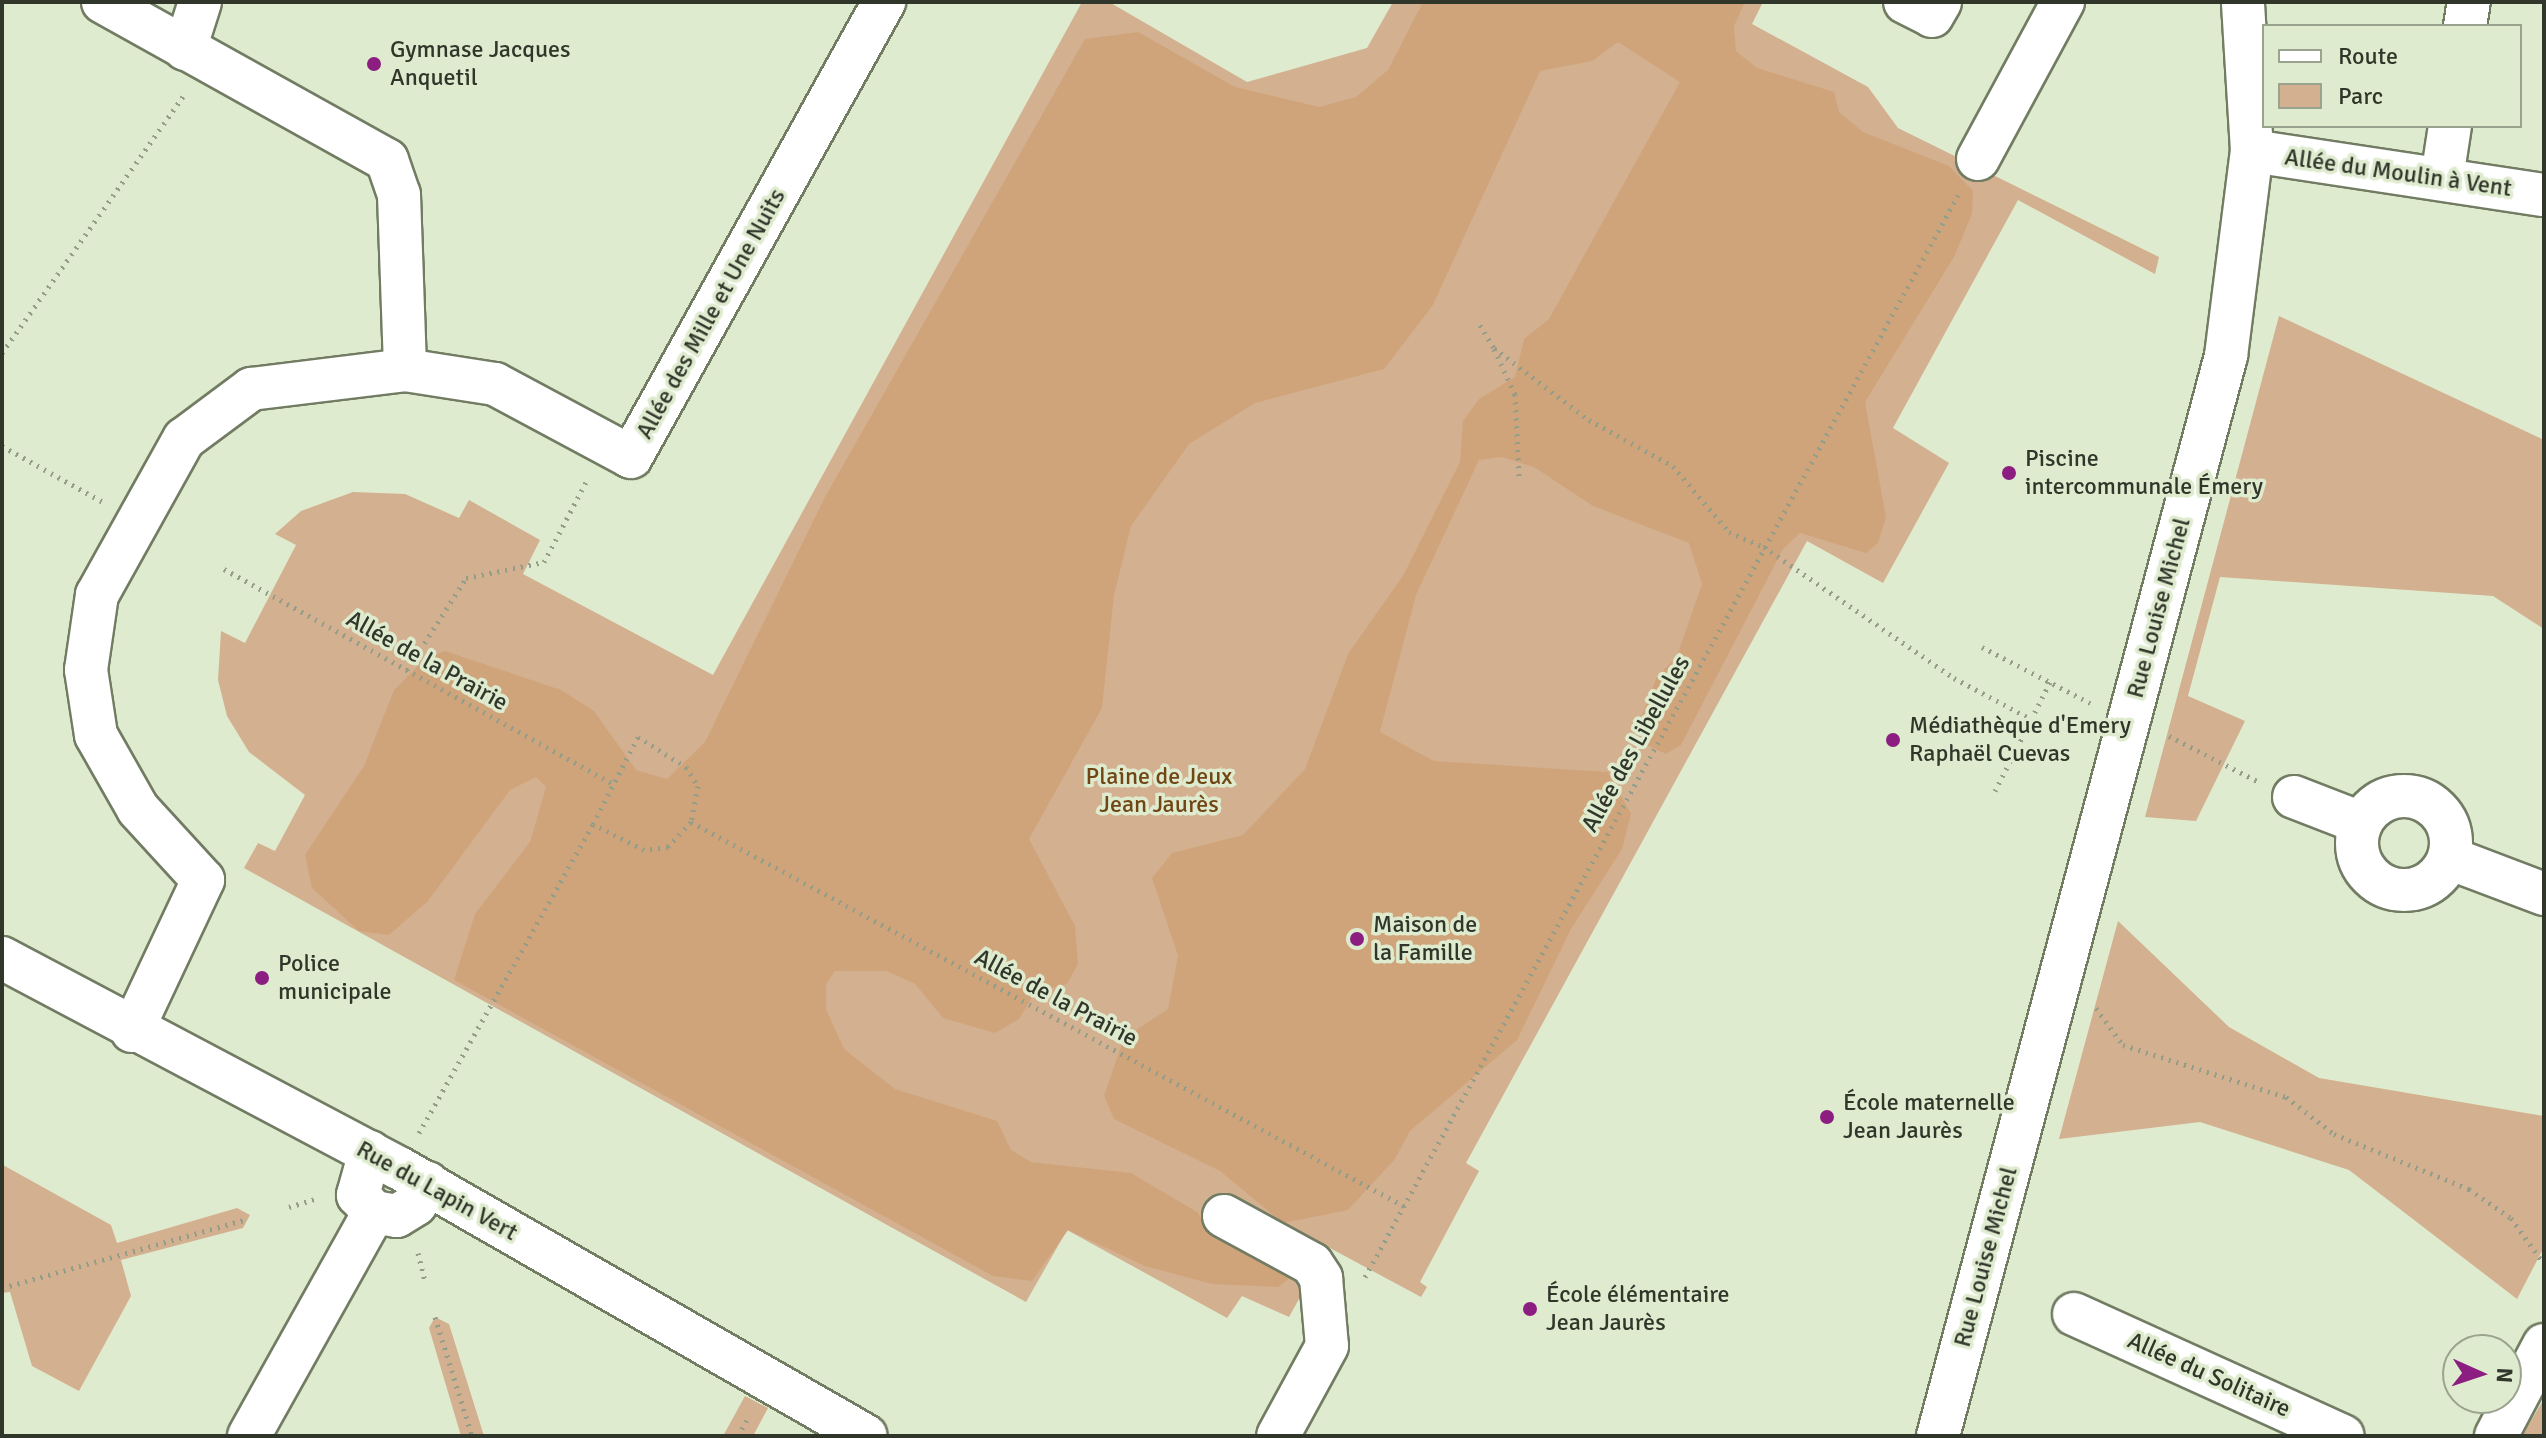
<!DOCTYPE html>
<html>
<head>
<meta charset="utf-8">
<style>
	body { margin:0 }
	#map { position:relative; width:2546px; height:1438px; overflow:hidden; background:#dfebcf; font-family:Signika,sans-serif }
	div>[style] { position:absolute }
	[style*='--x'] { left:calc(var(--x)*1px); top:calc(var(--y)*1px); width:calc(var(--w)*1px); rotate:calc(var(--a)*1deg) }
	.green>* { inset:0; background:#d3b090 }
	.forest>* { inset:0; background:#d0a47a }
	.path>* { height:5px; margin-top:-2.5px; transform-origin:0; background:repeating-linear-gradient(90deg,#949d88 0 2px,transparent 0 8px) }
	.roads { filter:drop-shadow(2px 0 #717c63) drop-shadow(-2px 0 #717c63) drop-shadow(0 2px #717c63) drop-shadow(0 -2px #717c63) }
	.minor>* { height:42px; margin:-21px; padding:0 21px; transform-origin:21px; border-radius:21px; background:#fff }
	.minor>.ring { margin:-21px; padding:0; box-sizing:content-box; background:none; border:42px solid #fff; border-radius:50% }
	.dots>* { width:22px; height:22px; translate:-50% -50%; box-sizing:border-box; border:4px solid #dfebcf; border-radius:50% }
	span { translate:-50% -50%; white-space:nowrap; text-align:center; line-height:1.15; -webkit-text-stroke:7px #dfebcf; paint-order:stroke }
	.poi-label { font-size:24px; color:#31362b }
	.left { translate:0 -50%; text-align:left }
	.street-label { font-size:24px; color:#31362b }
	.park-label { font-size:24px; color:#714615 }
	.frame { position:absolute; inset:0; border:4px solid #31362b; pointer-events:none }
	.legend { position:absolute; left:2262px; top:24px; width:260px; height:104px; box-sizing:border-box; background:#dfebcf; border:2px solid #99a38d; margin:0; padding:10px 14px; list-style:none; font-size:24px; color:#31362b }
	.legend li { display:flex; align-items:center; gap:16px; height:40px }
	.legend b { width:40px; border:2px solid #99a38d }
	.north { position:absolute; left:2442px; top:1334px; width:80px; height:80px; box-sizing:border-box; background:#dfebcf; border:2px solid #99a38d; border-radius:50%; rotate:93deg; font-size:22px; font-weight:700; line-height:32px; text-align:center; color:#31362b }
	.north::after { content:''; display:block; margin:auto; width:28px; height:36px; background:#8c1d81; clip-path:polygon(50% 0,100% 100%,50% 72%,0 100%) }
</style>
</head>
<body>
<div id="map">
	<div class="green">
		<div style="clip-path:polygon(1082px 2px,1109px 2px,1247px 82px,1367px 48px,1393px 2px,1763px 2px,1752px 24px,1868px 87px,1898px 128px,2159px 257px,2155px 274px,2018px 200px,1893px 428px,1949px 463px,1883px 583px,1807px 541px,1466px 1163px,1479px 1171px,1420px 1282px,1427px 1287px,1421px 1297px,1328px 1247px,1289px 1317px,1242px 1296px,1227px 1318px,1067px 1230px,1026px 1302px,244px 868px,258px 843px,275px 851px,305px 795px,249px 752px,227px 716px,218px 680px,221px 631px,245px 643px,296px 545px,275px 534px,301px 511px,353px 492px,405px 494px,459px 518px,469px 500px,540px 540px,523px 574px,713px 675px)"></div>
		<div style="clip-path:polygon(2279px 316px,2544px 440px,2544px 629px,2493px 596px,2220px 577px,2188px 696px,2245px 721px,2196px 821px,2145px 817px)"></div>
		<div style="clip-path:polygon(2118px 921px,2229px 1027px,2319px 1078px,2544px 1116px,2544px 1247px,2517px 1299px,2349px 1170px,2200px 1122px,2059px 1139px)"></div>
		<div style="clip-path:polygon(3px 1165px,111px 1225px,117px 1243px,237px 1208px,250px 1215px,243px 1228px,121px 1260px,131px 1296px,79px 1391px,32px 1366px,10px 1292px,2px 1293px)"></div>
		<div style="clip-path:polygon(435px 1317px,449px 1324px,484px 1436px,461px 1436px,429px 1328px)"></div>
		<div style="clip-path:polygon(745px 1396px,768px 1408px,753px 1436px,723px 1436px)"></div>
		<div style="clip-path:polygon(2544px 1399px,2544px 1436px,2522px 1436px)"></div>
	</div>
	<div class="forest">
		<div style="clip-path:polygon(1423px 2px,1745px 2px,1734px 26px,1736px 51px,1757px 68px,1834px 92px,1839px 112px,1863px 132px,1949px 166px,1973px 191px,1972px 214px,1954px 257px,1865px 402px,1886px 517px,1878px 543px,1866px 553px,1800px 533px,1783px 549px,1681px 745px,1666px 754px,1643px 743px,1640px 720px,1657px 677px,1677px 656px,1702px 584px,1689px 543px,1593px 506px,1534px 467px,1502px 457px,1479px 460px,1416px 595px,1380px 732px,1434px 761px,1608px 772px,1631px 814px,1622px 849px,1571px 929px,1517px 1040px,1410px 1131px,1395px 1159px,1348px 1210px,1283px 1223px,1220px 1171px,1114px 1119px,1104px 1096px,1124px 1038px,1168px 1009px,1178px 956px,1152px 878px,1172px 853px,1243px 835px,1305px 769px,1348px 654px,1404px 574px,1460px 462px,1463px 421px,1479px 399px,1515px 377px,1524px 339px,1549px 319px,1680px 82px,1618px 42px,1592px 61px,1540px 71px,1433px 305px,1384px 369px,1255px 403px,1189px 444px,1131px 526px,1114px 595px,1102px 708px,1029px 839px,1075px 926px,1078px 964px,1067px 984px,1035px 993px,1019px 1019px,995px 1033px,943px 1018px,915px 984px,887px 971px,835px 971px,826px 984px,826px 1009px,844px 1049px,895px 1089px,997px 1121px,1011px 1150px,1031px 1162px,1131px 1173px,1197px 1212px,1214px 1237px,1231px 1247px,1290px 1256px,1297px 1273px,1278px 1287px,1212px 1284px,1145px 1266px,1068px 1230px,1032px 1281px,993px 1276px,454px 980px,475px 914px,530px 842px,546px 787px,536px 777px,510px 790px,428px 901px,389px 935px,359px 931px,312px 888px,305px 855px,364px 766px,394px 690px,425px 659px,445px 651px,561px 690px,594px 711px,636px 770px,667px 779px,705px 742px,825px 497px,1085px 39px,1138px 32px,1235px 87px,1319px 107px,1356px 97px,1388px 70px)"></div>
	</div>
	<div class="path">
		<div style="--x:1480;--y:325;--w:27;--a:59"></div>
		<div style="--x:1494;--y:348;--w:119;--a:37.2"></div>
		<div style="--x:1589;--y:420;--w:96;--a:28.7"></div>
		<div style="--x:1673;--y:466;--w:87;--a:49.7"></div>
		<div style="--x:1729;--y:532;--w:38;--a:23"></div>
		<div style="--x:1764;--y:547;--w:231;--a:34.6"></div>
		<div style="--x:1954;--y:678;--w:87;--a:28"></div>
		<div style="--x:1494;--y:349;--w:50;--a:65"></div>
		<div style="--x:1515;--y:394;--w:83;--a:87.2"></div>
		<div style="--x:2;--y:353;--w:316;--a:-54.8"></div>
		<div style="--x:2;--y:446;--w:115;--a:29"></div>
		<div style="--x:224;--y:569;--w:444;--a:28.9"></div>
		<div style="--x:1982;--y:647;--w:122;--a:27.4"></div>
		<div style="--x:407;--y:670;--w:109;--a:-57.3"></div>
		<div style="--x:466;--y:578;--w:80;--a:-11.6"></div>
		<div style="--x:544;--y:562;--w:93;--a:-62.3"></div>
		<div style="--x:2169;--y:736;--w:99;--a:27.1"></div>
		<div style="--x:638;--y:737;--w:57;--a:32"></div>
		<div style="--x:686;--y:767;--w:22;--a:58"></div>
		<div style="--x:698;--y:786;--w:37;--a:101"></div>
		<div style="--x:691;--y:822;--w:34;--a:133"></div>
		<div style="--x:668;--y:847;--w:24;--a:173"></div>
		<div style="--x:644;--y:850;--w:57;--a:-153"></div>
		<div style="--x:593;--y:824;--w:98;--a:-62.7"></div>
		<div style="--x:1995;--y:791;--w:122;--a:-63.2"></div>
		<div style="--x:691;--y:822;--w:810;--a:28.31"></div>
		<div style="--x:2096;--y:1008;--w:46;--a:53.9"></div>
		<div style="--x:2123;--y:1045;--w:171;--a:17.7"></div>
		<div style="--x:2286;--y:1097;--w:61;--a:37.6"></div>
		<div style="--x:2334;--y:1134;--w:146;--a:22.2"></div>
		<div style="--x:2469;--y:1189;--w:51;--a:34.6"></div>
		<div style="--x:2511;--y:1218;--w:57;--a:54.3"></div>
		<div style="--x:419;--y:1133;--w:355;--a:-60.6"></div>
		<div style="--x:289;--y:1207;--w:30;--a:-17"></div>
		<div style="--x:418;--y:1253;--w:29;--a:76"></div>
		<div style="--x:1365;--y:1277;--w:1234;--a:-61.27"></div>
		<div style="--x:2;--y:1288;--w:255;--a:-15.7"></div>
		<div style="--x:435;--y:1317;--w:125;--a:72.7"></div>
		<div style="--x:738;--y:1436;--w:23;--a:-61"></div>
	</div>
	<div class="roads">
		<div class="minor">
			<div style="--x:103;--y:2;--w:325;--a:29.1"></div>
			<div style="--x:387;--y:160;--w:37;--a:71"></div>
			<div style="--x:399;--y:195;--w:175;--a:88"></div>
			<div style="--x:1905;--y:2;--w:30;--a:27"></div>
			<div style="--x:1932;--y:16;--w:16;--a:-60"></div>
			<div style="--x:2465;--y:26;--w:24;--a:-81"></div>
			<div style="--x:185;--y:49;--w:49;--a:-72.3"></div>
			<div style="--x:2252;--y:151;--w:295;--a:8.6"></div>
			<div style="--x:1978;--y:159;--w:179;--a:-61.6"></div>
			<div style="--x:2442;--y:178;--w:53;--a:-81.3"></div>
			<div class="ring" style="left:2357px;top:796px;width:52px;height:52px"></div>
			<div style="--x:2294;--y:797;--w:72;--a:21.2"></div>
			<div style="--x:2449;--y:858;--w:102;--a:20.8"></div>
			<div style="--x:2;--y:958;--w:449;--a:27.9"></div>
			<div style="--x:399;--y:1168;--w:538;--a:29.85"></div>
			<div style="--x:132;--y:1031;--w:167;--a:-64.8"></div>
			<div style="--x:203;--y:880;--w:96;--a:-132.5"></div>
			<div style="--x:138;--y:809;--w:85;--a:-119.6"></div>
			<div style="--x:96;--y:735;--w:66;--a:-98.7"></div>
			<div style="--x:86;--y:670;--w:76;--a:-81.7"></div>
			<div style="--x:97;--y:595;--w:179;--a:-60.9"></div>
			<div style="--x:184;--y:439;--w:84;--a:-36.7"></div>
			<div style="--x:251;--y:389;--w:155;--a:-7"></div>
			<div style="--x:405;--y:370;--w:91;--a:8.8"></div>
			<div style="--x:495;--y:384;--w:154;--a:28.2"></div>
			<div style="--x:631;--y:457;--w:521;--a:-60.92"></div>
			<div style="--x:370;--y:1152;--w:45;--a:105.6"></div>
			<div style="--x:358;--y:1195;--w:23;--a:47"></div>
			<div style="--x:374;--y:1212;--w:23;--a:10"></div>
			<div style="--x:397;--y:1216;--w:22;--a:-32"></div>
			<div style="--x:416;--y:1204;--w:24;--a:-62"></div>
			<div style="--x:1224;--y:1216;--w:100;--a:28.6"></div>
			<div style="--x:1312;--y:1264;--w:17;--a:57"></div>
			<div style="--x:1321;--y:1278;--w:68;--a:85"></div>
			<div style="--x:1327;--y:1346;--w:102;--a:118.6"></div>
			<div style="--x:2074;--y:1314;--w:295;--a:24.4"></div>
			<div style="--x:249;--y:1436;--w:257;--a:-60.8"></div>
			<div style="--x:1938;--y:1436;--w:1118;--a:-75.07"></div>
			<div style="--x:2226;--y:356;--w:207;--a:-82.8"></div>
			<div style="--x:2252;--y:151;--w:149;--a:-93.5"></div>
			<div style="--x:2496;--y:1436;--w:103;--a:-62.2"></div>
		</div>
	</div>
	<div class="dots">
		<div style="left:374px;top:64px;background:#8c1d81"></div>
		<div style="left:2009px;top:473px;background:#8c1d81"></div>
		<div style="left:1893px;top:740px;background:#8c1d81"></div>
		<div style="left:1357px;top:939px;background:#8c1d81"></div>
		<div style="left:262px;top:978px;background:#8c1d81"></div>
		<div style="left:1827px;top:1117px;background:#8c1d81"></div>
		<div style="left:1530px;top:1309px;background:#8c1d81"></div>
	</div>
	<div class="poi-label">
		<span class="left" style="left:390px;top:64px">Gymnase Jacques<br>Anquetil</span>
		<span class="left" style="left:2025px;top:473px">Piscine<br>intercommunale Émery</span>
		<span class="left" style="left:1909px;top:740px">Médiathèque d'Emery<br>Raphaël Cuevas</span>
		<span class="left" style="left:1373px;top:939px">Maison de<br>la Famille</span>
		<span class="left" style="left:278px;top:978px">Police<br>municipale</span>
		<span class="left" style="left:1843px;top:1117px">École maternelle<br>Jean Jaurès</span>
		<span class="left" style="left:1546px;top:1309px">École élémentaire<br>Jean Jaurès</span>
	</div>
	<div class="street-label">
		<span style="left:2398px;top:173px;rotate:8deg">Allée du Moulin à Vent</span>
		<span style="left:711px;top:314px;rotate:-61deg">Allée des Mille et Une Nuits</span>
		<span style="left:2159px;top:608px;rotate:-75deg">Rue Louise Michel</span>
		<span style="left:427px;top:661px;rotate:29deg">Allée de la Prairie</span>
		<span style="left:1636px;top:744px;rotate:-61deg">Allée des Libellules</span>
		<span style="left:1056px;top:998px;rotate:28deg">Allée de la Prairie</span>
		<span style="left:437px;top:1191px;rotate:29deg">Rue du Lapin Vert</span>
		<span style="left:1986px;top:1257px;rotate:-75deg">Rue Louise Michel</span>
		<span style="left:2209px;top:1375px;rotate:24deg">Allée du Solitaire</span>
	</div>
	<div class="park-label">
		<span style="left:1159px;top:791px">Plaine de Jeux<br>Jean Jaurès</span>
	</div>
	<div class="frame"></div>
	<ul class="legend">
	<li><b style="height:10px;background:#fff"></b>Route</li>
	<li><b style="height:22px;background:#d3b090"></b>Parc</li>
	</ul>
	<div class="north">N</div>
</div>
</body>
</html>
